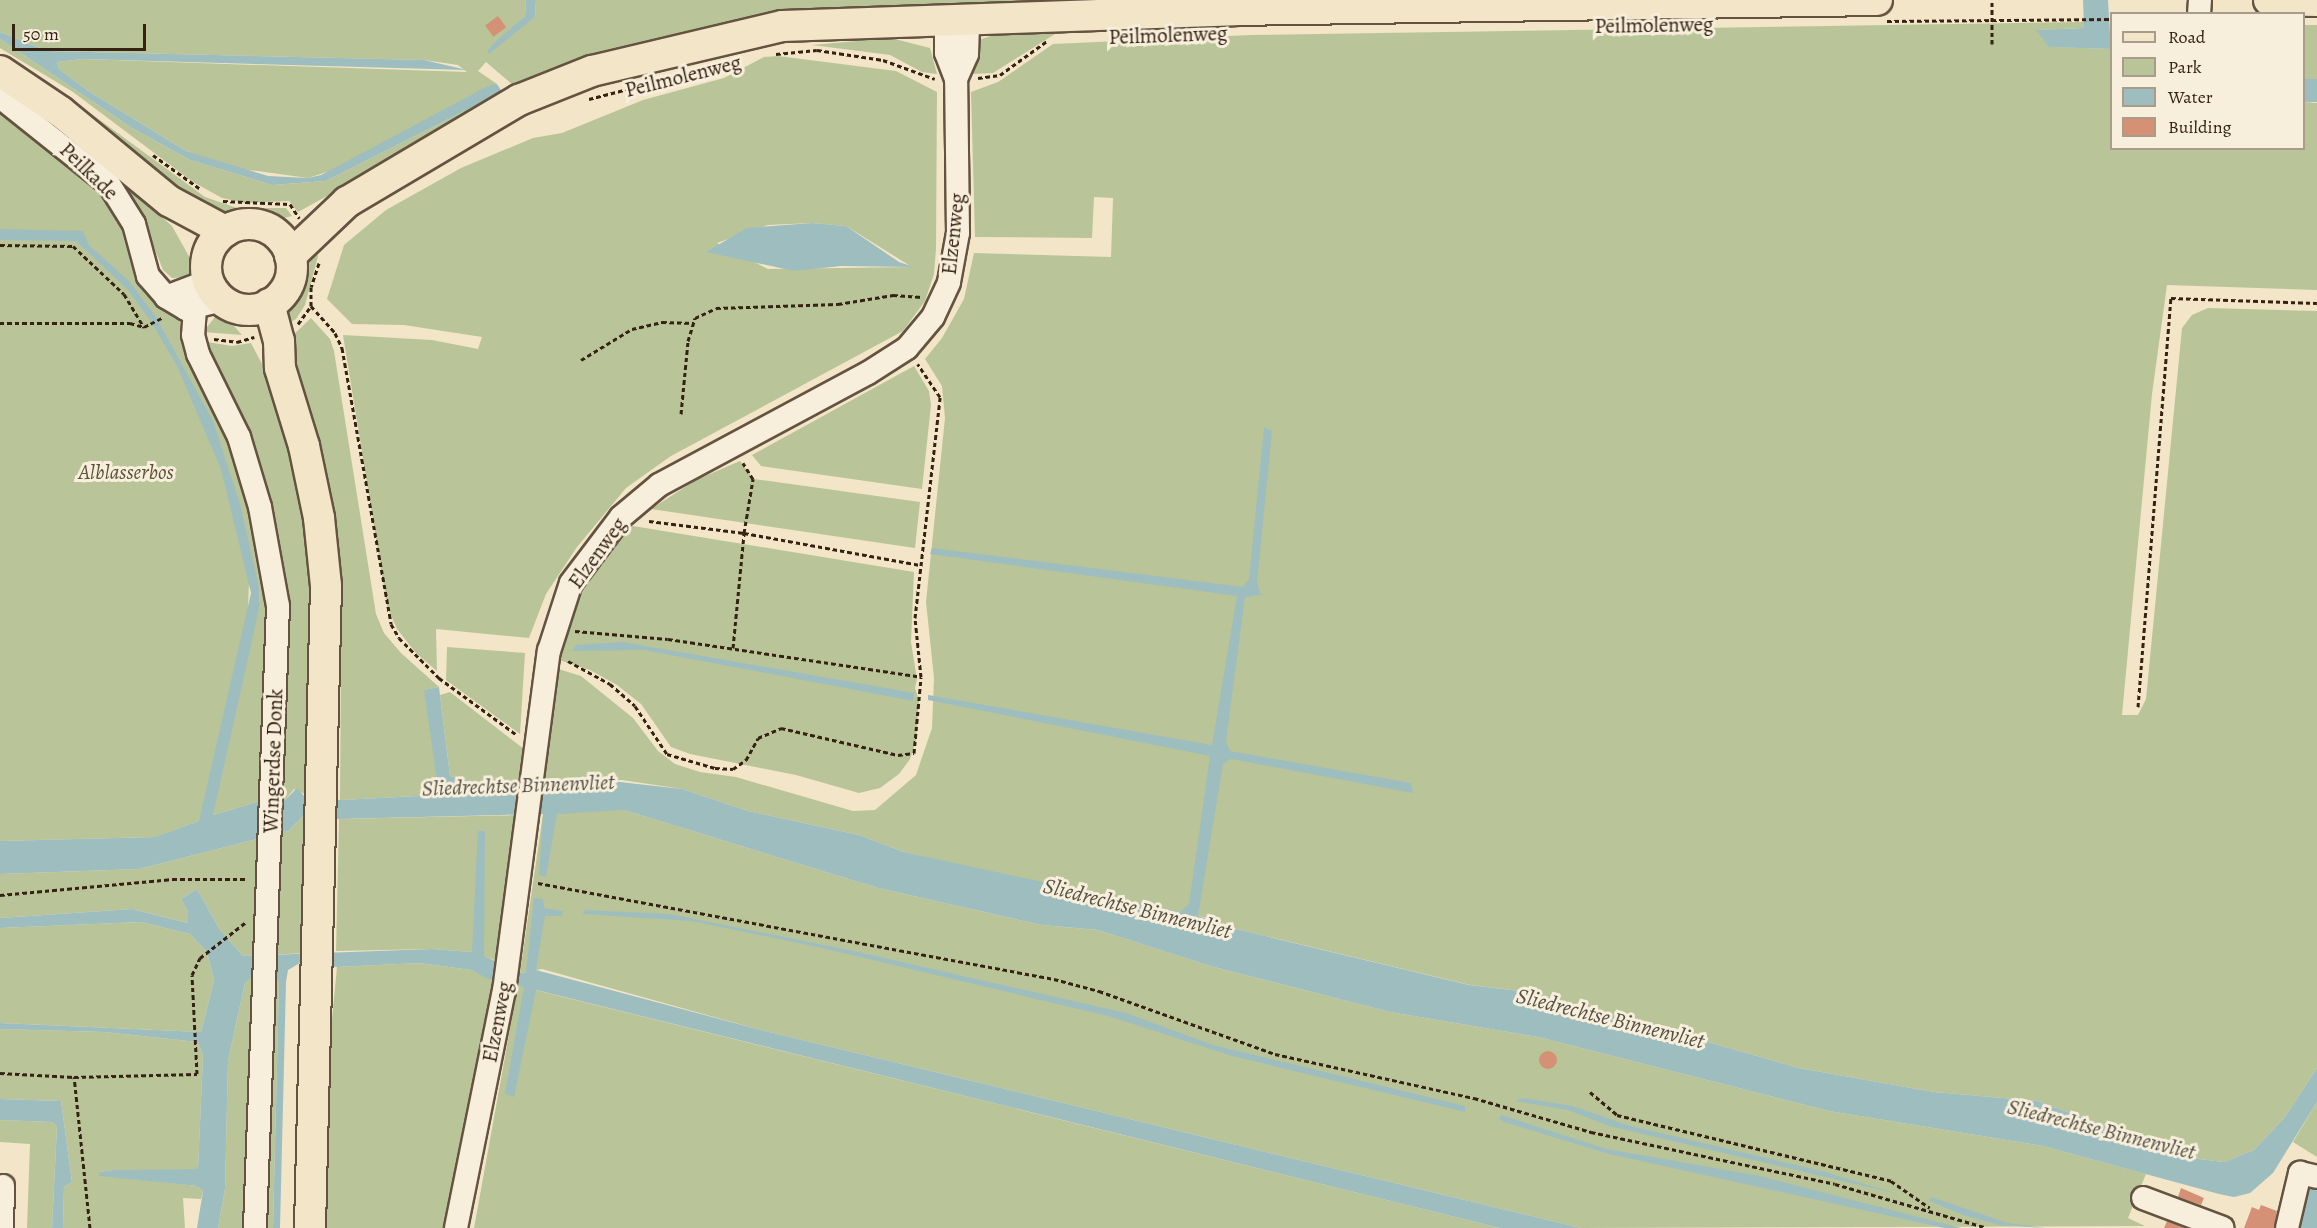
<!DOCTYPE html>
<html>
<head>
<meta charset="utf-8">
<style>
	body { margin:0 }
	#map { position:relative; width:2317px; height:1228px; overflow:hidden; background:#f3e5c8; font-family:Alegreya,serif }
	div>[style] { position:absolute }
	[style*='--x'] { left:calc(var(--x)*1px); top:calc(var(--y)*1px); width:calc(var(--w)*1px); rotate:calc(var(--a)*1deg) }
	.green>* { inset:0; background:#b9c598; transform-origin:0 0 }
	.water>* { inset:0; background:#9ebdbe; transform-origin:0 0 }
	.building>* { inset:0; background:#d59176; transform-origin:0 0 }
	.round { border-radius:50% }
	.path>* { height:3px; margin-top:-1.5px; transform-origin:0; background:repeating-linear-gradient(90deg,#352213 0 4.5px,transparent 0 7.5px) }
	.roads { filter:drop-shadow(2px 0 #645340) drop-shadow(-2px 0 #645340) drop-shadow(0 2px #645340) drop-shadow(0 -2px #645340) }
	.minor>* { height:22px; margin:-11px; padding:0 11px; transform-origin:11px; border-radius:11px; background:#f7eedb }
	.major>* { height:30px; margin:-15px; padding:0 15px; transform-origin:15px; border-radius:15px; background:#f3e5c8 }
	.major>.ring { margin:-15px; padding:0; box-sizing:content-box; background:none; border:30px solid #f3e5c8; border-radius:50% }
	span { translate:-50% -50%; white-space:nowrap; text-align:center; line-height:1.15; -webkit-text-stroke:6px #f7eedb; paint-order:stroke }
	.street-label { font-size:21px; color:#352213 }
	.park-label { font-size:21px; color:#5d533b; font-style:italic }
	.water-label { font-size:22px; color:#545046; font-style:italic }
	.legend { position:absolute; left:2110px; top:12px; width:195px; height:138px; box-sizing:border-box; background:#f7eedb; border:2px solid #a99c8b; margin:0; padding:8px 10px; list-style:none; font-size:18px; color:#352213 }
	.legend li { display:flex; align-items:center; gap:12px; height:30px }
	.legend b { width:30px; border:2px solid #a99c8b }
	.scale { position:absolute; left:12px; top:24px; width:134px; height:27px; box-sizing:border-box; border:3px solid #352213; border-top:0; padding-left:8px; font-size:18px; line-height:21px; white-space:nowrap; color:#352213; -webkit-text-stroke:4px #f7eedb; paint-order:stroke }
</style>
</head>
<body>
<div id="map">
	<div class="green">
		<div style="clip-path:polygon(0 0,526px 0,525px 16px,487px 51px,535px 17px,536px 0,1177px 0,865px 7px,737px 24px,521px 92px,486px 62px,478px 71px,497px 84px,336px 169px,308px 178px,235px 168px,186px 151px,90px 92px,59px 69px,57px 62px,82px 59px,467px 72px,458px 65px,424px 60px,48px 51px,0 32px)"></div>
		<div style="clip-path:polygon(2084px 22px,2084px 28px,2037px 30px,2057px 47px,2111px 49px,2112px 148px,2304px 148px,2304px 102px,2317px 103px,2317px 290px,2167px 285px,2152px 394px,2122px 715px,2138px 715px,2146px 699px,2182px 328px,2192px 315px,2208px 308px,2317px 311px,2317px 1068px,2285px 1117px,2254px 1150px,2224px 1162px,2199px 1159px,2037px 1101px,1934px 1092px,1799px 1068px,1536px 993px,1470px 985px,1232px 928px,1207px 918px,979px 870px,904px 852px,859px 835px,748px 811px,682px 789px,622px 780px,542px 781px,555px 668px,581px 676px,633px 718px,658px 751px,675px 764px,700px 772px,736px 777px,853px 811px,875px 810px,916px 775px,932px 728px,934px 678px,926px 602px,945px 418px,942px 386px,925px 359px,942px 338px,964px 299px,974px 253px,1111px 257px,1113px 198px,1094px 197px,1092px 238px,975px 237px,971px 92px,998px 82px,1053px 44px,1251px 35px)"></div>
		<div style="left:2304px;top:25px;width:13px;height:54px"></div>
		<div style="clip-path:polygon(1083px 29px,1123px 29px,1055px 34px,993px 73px,972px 74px,979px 40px,999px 33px)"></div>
		<div style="clip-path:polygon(891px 38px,930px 48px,937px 74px,922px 72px,890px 55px,812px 45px)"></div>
		<div style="clip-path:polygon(0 39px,132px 128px,190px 160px,272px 185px,326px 181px,502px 92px,495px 104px,298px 212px,289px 201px,245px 203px,222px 198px,193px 182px,73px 92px,0 48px)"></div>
		<div style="clip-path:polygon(0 54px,78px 104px,205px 197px,237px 208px,286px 208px,292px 216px,272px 221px,219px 213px,179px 190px,0 58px)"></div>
		<div style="clip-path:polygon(evenodd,778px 56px,896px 71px,937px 92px,936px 249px,934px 274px,925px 301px,903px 331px,671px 456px,626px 488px,577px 547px,546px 594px,529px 638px,436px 629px,437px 671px,416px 653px,397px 629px,387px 606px,343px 335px,432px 340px,478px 349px,482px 337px,404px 325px,352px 324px,327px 299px,344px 245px,386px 210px,461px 168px,533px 138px,562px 133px,643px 100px,724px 78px,764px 57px,778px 56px,812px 223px,846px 226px,912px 267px,768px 269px,717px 243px,768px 225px,812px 223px)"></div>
		<div style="clip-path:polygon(evenodd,0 106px,93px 179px,218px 380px,201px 341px,232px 346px,251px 343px,262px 364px,294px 454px,313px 541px,313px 798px,294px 789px,281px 805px,270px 578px,266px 803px,257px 802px,213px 815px,217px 783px,199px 821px,156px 837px,0 841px,0 106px,250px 557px,259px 587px,260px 605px,246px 660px,250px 557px)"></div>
		<div style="clip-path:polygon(82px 147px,172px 226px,195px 267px,191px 277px,172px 278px,163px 270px,146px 227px)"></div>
		<div style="clip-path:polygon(314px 249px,318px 256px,305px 305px,296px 319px,285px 325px,290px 298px)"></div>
		<div style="clip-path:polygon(215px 317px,226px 317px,242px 335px,203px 332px)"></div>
		<div style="clip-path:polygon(311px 318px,330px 339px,334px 351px,376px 614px,384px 633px,401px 653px,439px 687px,425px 690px,440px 795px,340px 800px,341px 660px,331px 499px,290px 338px)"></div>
		<div style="clip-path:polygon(914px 366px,929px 391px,931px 405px,922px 489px,761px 466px,752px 455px)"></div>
		<div style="clip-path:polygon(740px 461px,754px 479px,920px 502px,915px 548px,651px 509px,696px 480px)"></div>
		<div style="clip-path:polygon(633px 526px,914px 572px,911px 642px,917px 679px,915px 688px,919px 700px,916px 741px,910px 759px,899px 774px,880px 788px,859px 793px,796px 775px,690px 754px,671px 747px,641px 704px,617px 685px,590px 670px,556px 659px,571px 602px,623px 528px)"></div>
		<div style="clip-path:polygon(447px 647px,525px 653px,520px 734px,446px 680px)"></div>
		<div style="clip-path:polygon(450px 692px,524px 749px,520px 790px,511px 792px,450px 776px,440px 695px)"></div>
		<div style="clip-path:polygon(599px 810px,624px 810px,878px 888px,1042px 925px,1098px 930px,1210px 966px,1390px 1012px,1538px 1037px,1829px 1111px,2043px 1146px,2146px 1174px,2128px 1218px,2145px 1226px,1581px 1228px,757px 1029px,542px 969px,520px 973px,543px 814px)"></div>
		<div style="clip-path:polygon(518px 815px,497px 961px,472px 952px,432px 949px,336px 951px,339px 819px)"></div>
		<div style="clip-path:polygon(303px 816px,312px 817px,309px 953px,243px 956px,220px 930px,197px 889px,181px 899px,188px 912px,188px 923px,132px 909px,0 918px,0 874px,139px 869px,288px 831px)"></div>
		<div style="clip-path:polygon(141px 922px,190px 934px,207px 952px,214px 980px,201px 1032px,0 1023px,0 928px)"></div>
		<div style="clip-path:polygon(419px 963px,471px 970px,496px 982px,449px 1228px,325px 1228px,330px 1040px,337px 967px)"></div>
		<div style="clip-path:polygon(253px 976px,273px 977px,279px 982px,273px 1228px,218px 1228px,225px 1189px,228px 1061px,245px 983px)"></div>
		<div style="clip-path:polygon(518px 985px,535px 990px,1500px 1228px,474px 1228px)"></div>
		<div style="clip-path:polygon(0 1029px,104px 1032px,198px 1042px,203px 1055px,198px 1170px,113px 1170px,99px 1172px,99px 1175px,197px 1186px,203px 1191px,201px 1199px,183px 1198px,185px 1228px,63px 1228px,64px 1187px,72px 1182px,61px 1101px,0 1099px)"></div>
		<div style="clip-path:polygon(2317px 1102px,2317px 1157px,2293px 1142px)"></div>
		<div style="clip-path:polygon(0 1120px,52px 1122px,57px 1126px,52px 1228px,27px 1228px,30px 1144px,0 1142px)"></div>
	</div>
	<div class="water">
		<div style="clip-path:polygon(526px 0,536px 0,535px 17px,489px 54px,487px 51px,495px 42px,525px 16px)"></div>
		<div style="clip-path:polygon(2083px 0,2108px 0,2111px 49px,2049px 47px,2036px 30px,2084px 28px)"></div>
		<div style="clip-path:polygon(0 32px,48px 51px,424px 60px,467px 70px,82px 59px,57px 62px,59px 69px,90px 92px,186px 151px,268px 176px,308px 178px,321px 175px,488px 86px,497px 84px,502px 92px,326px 181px,272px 185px,190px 160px,132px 128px,0 39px)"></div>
		<div style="left:2304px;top:79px;width:13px;height:23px"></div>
		<div style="clip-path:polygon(812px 223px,846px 226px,899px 262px,914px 267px,841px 266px,794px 271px,706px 252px,747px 228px)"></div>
		<div style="clip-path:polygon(0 229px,83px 231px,89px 245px,129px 281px,156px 317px,213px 421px,240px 504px,259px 587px,260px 605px,213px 815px,257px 802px,281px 804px,297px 788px,305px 797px,340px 800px,439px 795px,424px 690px,439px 687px,450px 776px,511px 792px,542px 781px,593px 779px,682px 789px,748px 811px,859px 835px,904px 852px,1180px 912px,1189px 904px,1210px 756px,928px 700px,928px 695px,1212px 745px,1237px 596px,930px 554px,932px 548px,1243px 587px,1249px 579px,1264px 427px,1272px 431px,1257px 583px,1261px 595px,1245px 597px,1226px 741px,1230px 751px,1411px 783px,1413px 793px,1231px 759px,1223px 764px,1198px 916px,1232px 928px,1469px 985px,1536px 993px,1799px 1068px,1934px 1092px,2037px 1101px,2199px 1159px,2224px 1162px,2254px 1150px,2285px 1117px,2317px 1068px,2317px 1102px,2273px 1173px,2250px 1193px,2234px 1197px,2219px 1194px,2043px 1146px,1829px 1111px,1538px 1037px,1390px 1012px,1210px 966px,1098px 930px,1042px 925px,878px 888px,624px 810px,557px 814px,546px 877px,539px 875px,543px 814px,339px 819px,303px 816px,288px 831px,139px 869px,0 874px,0 841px,155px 837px,199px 821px,251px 593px,221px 469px,177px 366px,152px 323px,128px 290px,76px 241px,0 240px)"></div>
		<div style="clip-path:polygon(623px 642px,914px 693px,913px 701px,644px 650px,572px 651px,576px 645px)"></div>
		<div style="clip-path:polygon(478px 831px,485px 831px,484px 956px,520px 973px,526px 972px,534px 898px,543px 899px,544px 908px,563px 911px,562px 916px,545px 916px,536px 970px,757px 1029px,1581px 1228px,1500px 1228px,536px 990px,514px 1097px,505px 1094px,524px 987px,488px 979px,471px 970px,419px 963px,337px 967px,300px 963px,288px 970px,286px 982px,280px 1228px,273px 1228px,279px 982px,273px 977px,253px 976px,245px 983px,228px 1061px,225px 1189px,218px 1228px,197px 1228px,203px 1191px,197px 1186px,99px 1176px,99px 1172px,113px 1170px,198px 1169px,203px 1055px,198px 1042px,104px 1032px,0 1029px,0 1023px,201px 1032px,214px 980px,207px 952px,190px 934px,141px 922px,0 928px,0 918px,132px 909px,188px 923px,188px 912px,181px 899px,197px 889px,220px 930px,243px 956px,432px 949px,472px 952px)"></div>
		<div style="clip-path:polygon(584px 910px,670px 914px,858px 952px,1126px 1013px,1213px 1045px,1465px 1106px,1465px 1112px,1232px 1056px,1108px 1016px,822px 948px,692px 921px,583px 914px)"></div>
		<div style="clip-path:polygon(1522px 1098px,1573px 1106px,1627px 1125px,1825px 1172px,1898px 1194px,1609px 1126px,1568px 1110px,1515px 1101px)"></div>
		<div style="clip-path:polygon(0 1099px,61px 1101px,72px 1182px,64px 1187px,63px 1228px,52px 1228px,57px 1126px,52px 1122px,0 1120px)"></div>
		<div style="clip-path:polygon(1501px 1115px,1607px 1149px,1760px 1176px,1961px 1228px,1944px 1228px,1609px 1154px,1504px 1122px,1499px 1119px)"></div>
		<div style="clip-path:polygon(2317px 1186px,2317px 1228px,2295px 1228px,2306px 1188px)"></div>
		<div style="clip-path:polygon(1931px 1197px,2008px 1223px,2045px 1228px,2000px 1225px,1963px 1215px,1930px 1201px)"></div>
	</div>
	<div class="building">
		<div style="left:498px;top:16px;width:14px;height:16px;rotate:54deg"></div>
		<div class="round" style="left:1539px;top:1051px;width:18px;height:18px"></div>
		<div style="clip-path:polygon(2181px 1188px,2204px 1198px,2201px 1205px,2178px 1197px)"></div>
		<div style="clip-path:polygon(2261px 1205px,2277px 1211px,2274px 1228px,2244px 1228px,2252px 1207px,2259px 1210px)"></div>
		<div style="clip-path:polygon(2167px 1221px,2184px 1228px,2164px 1228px)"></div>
	</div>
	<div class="path">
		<div style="--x:1887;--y:21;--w:225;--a:-0.5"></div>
		<div style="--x:1992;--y:44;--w:44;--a:-90"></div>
		<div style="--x:776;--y:54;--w:41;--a:-5.6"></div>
		<div style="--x:817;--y:50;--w:67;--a:8.6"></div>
		<div style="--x:883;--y:60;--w:55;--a:20.1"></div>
		<div style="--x:978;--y:78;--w:22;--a:-8"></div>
		<div style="--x:1000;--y:75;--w:58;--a:-35.9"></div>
		<div style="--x:589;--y:99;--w:60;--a:-14.5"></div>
		<div style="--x:153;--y:155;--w:57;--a:35.7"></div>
		<div style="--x:223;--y:201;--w:67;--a:2.6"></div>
		<div style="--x:290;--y:204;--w:17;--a:57"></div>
		<div style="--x:0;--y:245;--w:73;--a:0.8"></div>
		<div style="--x:73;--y:246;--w:70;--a:43.3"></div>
		<div style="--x:124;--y:294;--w:39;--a:59"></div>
		<div style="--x:319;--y:263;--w:25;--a:108"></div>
		<div style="--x:311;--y:287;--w:19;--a:90"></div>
		<div style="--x:311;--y:306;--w:36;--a:48"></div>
		<div style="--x:335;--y:333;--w:17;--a:65"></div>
		<div style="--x:342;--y:348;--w:280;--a:79.9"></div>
		<div style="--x:391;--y:624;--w:16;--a:60"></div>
		<div style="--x:399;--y:638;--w:57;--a:45"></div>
		<div style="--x:439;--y:678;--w:97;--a:36.2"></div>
		<div style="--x:0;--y:323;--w:130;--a:0"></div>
		<div style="--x:130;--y:323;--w:15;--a:16"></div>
		<div style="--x:144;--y:327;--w:22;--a:-27"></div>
		<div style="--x:298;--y:324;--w:22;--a:-54"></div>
		<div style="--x:214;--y:339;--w:23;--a:7"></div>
		<div style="--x:237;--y:342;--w:18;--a:-16"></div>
		<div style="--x:581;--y:360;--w:60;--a:-31.3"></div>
		<div style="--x:632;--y:329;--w:31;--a:-13"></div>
		<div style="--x:662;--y:322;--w:32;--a:2"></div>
		<div style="--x:681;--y:414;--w:73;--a:-84.5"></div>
		<div style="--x:688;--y:341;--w:24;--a:-73"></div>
		<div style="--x:695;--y:318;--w:23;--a:-25"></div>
		<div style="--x:716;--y:308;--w:122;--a:-1.9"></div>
		<div style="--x:838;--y:304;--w:56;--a:-9.3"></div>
		<div style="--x:893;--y:295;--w:29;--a:4"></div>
		<div style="--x:649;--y:521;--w:96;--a:7.2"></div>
		<div style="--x:744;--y:533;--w:179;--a:10.3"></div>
		<div style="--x:575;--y:631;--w:93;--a:4.9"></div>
		<div style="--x:668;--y:639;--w:256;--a:8.5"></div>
		<div style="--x:733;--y:648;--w:116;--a:-84.5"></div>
		<div style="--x:744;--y:533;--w:55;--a:-80.5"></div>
		<div style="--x:753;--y:479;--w:19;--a:-122"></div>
		<div style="--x:568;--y:661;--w:48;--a:28.7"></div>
		<div style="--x:610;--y:684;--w:33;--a:41"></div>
		<div style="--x:635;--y:706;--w:58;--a:56.3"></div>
		<div style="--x:667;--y:754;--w:50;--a:16.3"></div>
		<div style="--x:715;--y:768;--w:18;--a:3"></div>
		<div style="--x:733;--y:769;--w:16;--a:-35"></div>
		<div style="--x:746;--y:760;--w:25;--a:-61"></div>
		<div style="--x:758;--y:738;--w:25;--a:-23"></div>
		<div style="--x:781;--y:728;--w:120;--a:13"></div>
		<div style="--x:898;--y:755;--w:16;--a:-7"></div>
		<div style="--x:914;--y:753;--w:76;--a:-84.7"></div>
		<div style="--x:921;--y:677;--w:59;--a:-95.8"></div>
		<div style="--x:915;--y:618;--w:222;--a:-83.5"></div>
		<div style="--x:940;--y:397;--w:40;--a:-124"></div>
		<div style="--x:2138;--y:707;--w:410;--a:-85.4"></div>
		<div style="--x:2171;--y:298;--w:146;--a:2"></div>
		<div style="--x:538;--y:883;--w:525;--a:10.54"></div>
		<div style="--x:1054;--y:979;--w:47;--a:14.9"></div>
		<div style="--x:1099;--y:991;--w:187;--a:19.7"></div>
		<div style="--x:1275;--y:1054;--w:204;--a:12.5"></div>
		<div style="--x:1474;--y:1098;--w:122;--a:16.2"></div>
		<div style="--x:1591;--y:1132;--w:249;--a:12"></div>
		<div style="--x:1835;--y:1184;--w:158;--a:16.1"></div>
		<div style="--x:0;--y:895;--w:174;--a:-5.3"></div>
		<div style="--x:173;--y:879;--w:74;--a:0"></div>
		<div style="--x:0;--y:1073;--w:74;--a:3.1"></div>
		<div style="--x:1590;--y:1092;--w:35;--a:40"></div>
		<div style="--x:1617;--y:1115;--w:282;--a:13.5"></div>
		<div style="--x:1891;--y:1181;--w:47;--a:34.7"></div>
		<div style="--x:90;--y:1228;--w:152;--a:-96"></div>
		<div style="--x:74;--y:1077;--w:123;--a:-1.4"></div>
		<div style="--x:197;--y:1074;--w:99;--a:-92.9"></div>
		<div style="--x:192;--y:975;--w:19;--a:-65"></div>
		<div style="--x:200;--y:958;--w:58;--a:-38"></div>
	</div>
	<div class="roads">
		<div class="minor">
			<div style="--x:2199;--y:14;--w:14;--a:-86"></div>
			<div style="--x:956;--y:79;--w:27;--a:-66"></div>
			<div style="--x:967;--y:54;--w:36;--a:-88"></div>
			<div style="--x:0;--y:97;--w:139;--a:38.6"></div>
			<div style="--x:109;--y:184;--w:47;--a:58"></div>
			<div style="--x:134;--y:224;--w:54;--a:74.9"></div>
			<div style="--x:148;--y:276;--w:28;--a:49"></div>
			<div style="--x:166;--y:297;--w:23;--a:31"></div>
			<div style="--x:186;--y:309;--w:37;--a:-14"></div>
			<div style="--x:166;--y:297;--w:45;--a:-20.9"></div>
			<div style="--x:195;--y:308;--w:27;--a:94"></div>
			<div style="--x:193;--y:335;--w:20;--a:75"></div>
			<div style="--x:198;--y:354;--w:93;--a:63.7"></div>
			<div style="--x:239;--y:437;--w:73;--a:73.3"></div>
			<div style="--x:260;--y:507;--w:101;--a:79.7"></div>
			<div style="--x:278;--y:606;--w:622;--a:92.12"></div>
			<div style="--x:2143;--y:1198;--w:85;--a:20.6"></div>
			<div style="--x:2;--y:1228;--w:42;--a:-88.6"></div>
			<div style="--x:456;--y:1228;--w:242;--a:-78.6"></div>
			<div style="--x:504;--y:991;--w:343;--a:-82.5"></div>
			<div style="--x:549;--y:651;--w:71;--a:-72.1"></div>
			<div style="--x:571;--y:583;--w:83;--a:-52.9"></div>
			<div style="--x:621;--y:517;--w:50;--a:-40.1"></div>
			<div style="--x:659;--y:485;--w:237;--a:-28.2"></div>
			<div style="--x:868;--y:373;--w:46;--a:-32.7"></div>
			<div style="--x:907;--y:348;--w:40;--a:-50"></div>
			<div style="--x:933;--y:317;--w:38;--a:-65"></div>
			<div style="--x:949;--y:282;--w:50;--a:-79.6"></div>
			<div style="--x:958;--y:233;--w:154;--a:-90.7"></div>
			<div style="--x:956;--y:79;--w:28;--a:-111"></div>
			<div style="--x:946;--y:53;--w:34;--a:-90"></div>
			<div style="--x:2287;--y:1228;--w:57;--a:-76.7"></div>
			<div style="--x:2300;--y:1173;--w:17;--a:13"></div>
		</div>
		<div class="major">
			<div style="--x:2269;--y:0;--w:48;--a:1.2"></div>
			<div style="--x:0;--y:71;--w:73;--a:33.9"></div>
			<div style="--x:61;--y:112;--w:140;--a:39.5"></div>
			<div style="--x:169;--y:201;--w:64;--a:28.2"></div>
			<div class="ring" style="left:206px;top:224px;width:56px;height:56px"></div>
			<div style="--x:290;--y:256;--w:79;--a:-43.5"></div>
			<div style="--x:347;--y:202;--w:200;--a:-30.7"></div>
			<div style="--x:519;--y:100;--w:79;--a:-21.7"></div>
			<div style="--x:592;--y:71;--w:196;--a:-13.3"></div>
			<div style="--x:783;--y:26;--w:451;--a:-2"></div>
			<div style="--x:1234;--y:10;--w:643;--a:-0.89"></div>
			<div style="--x:269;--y:304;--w:38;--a:75"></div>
			<div style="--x:279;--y:341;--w:27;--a:88"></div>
			<div style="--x:280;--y:368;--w:82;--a:72.9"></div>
			<div style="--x:304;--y:446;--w:74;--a:78.2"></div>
			<div style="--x:319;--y:518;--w:68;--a:84.1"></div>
			<div style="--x:326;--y:586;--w:642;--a:91.43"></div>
		</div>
	</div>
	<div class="street-label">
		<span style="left:1654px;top:25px;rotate:-1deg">Peilmolenweg</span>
		<span style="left:1168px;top:35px;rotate:-2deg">Peilmolenweg</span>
		<span style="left:683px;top:76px;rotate:-14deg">Peilmolenweg</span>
		<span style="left:89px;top:171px;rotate:44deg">Peilkade</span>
		<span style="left:953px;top:234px;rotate:-84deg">Elzenweg</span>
		<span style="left:597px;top:553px;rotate:-54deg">Elzenweg</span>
		<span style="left:273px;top:761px;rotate:-88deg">Wingerdse Donk</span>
		<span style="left:497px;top:1022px;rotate:-79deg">Elzenweg</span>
	</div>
	<div class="park-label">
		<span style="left:126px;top:472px">Alblasserbos</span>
	</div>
	<div class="water-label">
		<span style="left:518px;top:786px;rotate:-2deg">Sliedrechtse Binnenvliet</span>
		<span style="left:1137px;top:909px;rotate:14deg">Sliedrechtse Binnenvliet</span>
		<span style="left:1610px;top:1019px;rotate:14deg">Sliedrechtse Binnenvliet</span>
		<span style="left:2101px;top:1130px;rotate:14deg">Sliedrechtse Binnenvliet</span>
	</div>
	<ul class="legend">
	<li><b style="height:8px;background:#f3e5c8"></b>Road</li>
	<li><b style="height:16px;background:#b9c598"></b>Park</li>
	<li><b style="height:16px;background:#9ebdbe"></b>Water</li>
	<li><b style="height:16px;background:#d59176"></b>Building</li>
	</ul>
	<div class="scale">50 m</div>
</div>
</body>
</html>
